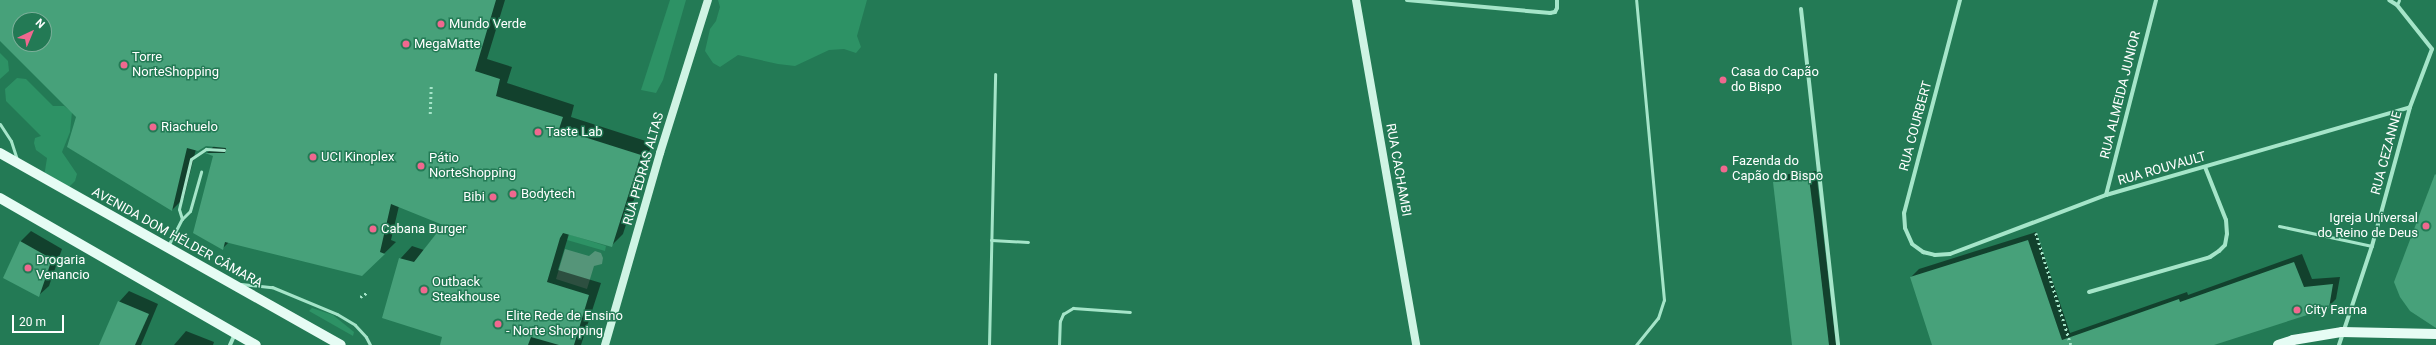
<!DOCTYPE html>
<html>
<head>
<meta charset="utf-8">
<style>
	body { margin:0 }
	#map { position:relative; width:2436px; height:345px; overflow:hidden; background:#237a55; font-family:Roboto,sans-serif }
	div>[style] { position:absolute }
	[style*='--x'] { left:calc(var(--x)*1px); top:calc(var(--y)*1px); width:calc(var(--w)*1px); rotate:calc(var(--a)*1deg) }
	.green>* { inset:0; background:#2d9265 }
	.water>* { inset:0; background:#559579 }
	.shadow>* { inset:0; background:#0007 }
	.building>* { inset:0; background:#47a17a }
	.path>* { height:2.5px; margin-top:-1.25px; transform-origin:0; background:repeating-linear-gradient(90deg,#a5e5c9 0 2px,transparent 0 5px) }
	.lane>* { height:3px; margin:-1.5px; padding:0 1.5px; transform-origin:1.5px; border-radius:1.5px; background:#a5e5c9 }
	.street>* { height:4px; margin:-2px; padding:0 2px; transform-origin:2px; border-radius:2px; background:#a5e5c9 }
	.secondary>* { height:8px; margin:-4px; padding:0 4px; transform-origin:4px; border-radius:4px; background:#cff4e4 }
	.primary>* { height:10px; margin:-5px; padding:0 5px; transform-origin:5px; border-radius:5px; background:#e6fcf4 }
	.dots>* { width:11px; height:11px; translate:-50% -50%; box-sizing:border-box; border:2px solid #237a55; border-radius:50% }
	span { translate:-50% -50%; white-space:nowrap; text-align:center; line-height:1.15; -webkit-text-stroke:3px #237a55; paint-order:stroke }
	.poi-label { font-size:13px; color:#fff }
	.left { translate:0 -50%; text-align:left }
	.right { translate:-100% -50%; text-align:right }
	.street-label { font-size:13px; color:#fff }
	.north { position:absolute; left:12px; top:12px; width:40px; height:40px; box-sizing:border-box; background:#237a55; border:1px solid #7baf99; border-radius:50%; rotate:44deg; font-size:11px; font-weight:700; line-height:16px; text-align:center; color:#fff }
	.north::after { content:''; display:block; margin:auto; width:14px; height:18px; background:#f0688f; clip-path:polygon(50% 0,100% 100%,50% 72%,0 100%) }
	.scale { position:absolute; left:12px; top:315px; width:52px; height:18px; box-sizing:border-box; border:2px solid #fff; border-top:0; padding-left:5px; font-size:12px; line-height:14px; white-space:nowrap; color:#fff; -webkit-text-stroke:3px #237a55; paint-order:stroke }
</style>
</head>
<body>
<div id="map">
	<div class="green">
		<div style="clip-path:polygon(670px 0,686px 0,663px 80px,656px 93px,641px 90px)"></div>
		<div style="clip-path:polygon(718px 0,867px 0,857px 36px,861px 47px,856px 53px,844px 49px,829px 50px,795px 66px,778px 64px,738px 55px,720px 67px,713px 63px,705px 51px,710px 29px,716px 21px,720px 7px)"></div>
		<div style="clip-path:polygon(0 53px,8px 61px,9px 71px,0 79px)"></div>
		<div style="clip-path:polygon(17px 78px,26px 79px,53px 106px,64px 106px,72px 112px,70px 132px,62px 152px,77px 174px,75px 181px,69px 187px,44px 177px,47px 158px,36px 150px,34px 143px,35px 138px,41px 136px,6px 101px,5px 89px)"></div>
		<div style="clip-path:polygon(568px 234px,606px 246px,605px 251px,567px 240px)"></div>
		<div style="clip-path:polygon(312px 308px,333px 315px,354px 332px,353px 336px,309px 311px)"></div>
	</div>
	<div class="water">
		<div style="clip-path:polygon(565px 249px,589px 256px,595px 251px,601px 253px,603px 258px,602px 264px,594px 266px,587px 289px,556px 279px)"></div>
	</div>
	<div class="shadow">
		<div style="clip-path:polygon(evenodd,0 0,505px 0,487px 59px,512px 67px,507px 83px,574px 105px,571px 117px,652px 143px,623px 234px,611px 246px,569px 234px,558px 270px,601px 283px,581px 345px,441px 345px,444px 336px,400px 259px,412px 246px,424px 250px,444px 224px,399px 206px,391px 240px,396px 242px,362px 275px,229px 242px,223px 248px,214px 155px,207px 153px,214px 146px,206px 145px,196px 149px,184px 198px,172px 210px,68px 147px,77px 117px,0 39px,0 0,20px 20px,44px 20px,44px 44px,20px 44px,20px 20px)"></div>
		<div style="clip-path:polygon(1816px 171px,1836px 345px,1793px 345px,1774px 183px,1781px 175px)"></div>
		<div style="clip-path:polygon(31px 231px,62px 249px,49px 286px,38px 296px,20px 242px)"></div>
		<div style="clip-path:polygon(2036px 232px,2070px 333px,2187px 292px,2188px 295px,2302px 254px,2312px 279px,2340px 277px,2336px 299px,2328px 307px,2211px 345px,1933px 345px,1911px 277px,1919px 269px)"></div>
		<div style="clip-path:polygon(129px 291px,158px 304px,141px 345px,100px 345px,119px 302px)"></div>
		<div style="clip-path:polygon(186px 331px,214px 342px,213px 345px,174px 345px)"></div>
	</div>
	<div class="building">
		<div style="clip-path:polygon(evenodd,0 0,496px 0,475px 71px,500px 79px,496px 96px,563px 117px,559px 129px,641px 155px,612px 247px,563px 233px,560px 238px,547px 282px,589px 295px,574px 345px,559px 345px,531px 337px,528px 345px,440px 345px,442px 337px,382px 318px,399px 258px,414px 262px,443px 225px,391px 204px,380px 252px,385px 254px,362px 276px,225px 242px,223px 250px,193px 233px,213px 156px,205px 153px,225px 153px,226px 148px,206px 146px,198px 151px,187px 148px,172px 211px,67px 147px,76px 117px,0 41px,0 0,20px 20px,44px 20px,44px 44px,20px 44px,20px 20px)"></div>
		<div style="clip-path:polygon(2435px 174px,2436px 175px,2436px 328px,2410px 311px,2400px 297px,2394px 282px)"></div>
		<div style="clip-path:polygon(1809px 178px,1814px 217px,1829px 345px,1792px 345px,1788px 311px,1773px 182px)"></div>
		<div style="clip-path:polygon(2028px 240px,2062px 340px,2179px 299px,2180px 302px,2294px 262px,2304px 287px,2333px 284px,2329px 308px,2214px 345px,1932px 345px,1910px 277px)"></div>
		<div style="clip-path:polygon(20px 241px,52px 259px,39px 297px,3px 278px)"></div>
		<div style="clip-path:polygon(118px 301px,149px 314px,135px 345px,99px 345px)"></div>
	</div>
	<div class="path">
		<div style="--x:430;--y:114;--w:28;--a:-88"></div>
		<div style="--x:2036;--y:233;--w:117;--a:72.6"></div>
		<div style="--x:360;--y:297;--w:9;--a:-32"></div>
	</div>
	<div class="lane">
		<div style="--x:2397;--y:5;--w:5;--a:-68"></div>
		<div style="--x:0;--y:124;--w:20;--a:57"></div>
		<div style="--x:11;--y:141;--w:20;--a:72"></div>
		<div style="--x:182;--y:219;--w:10;--a:-107"></div>
		<div style="--x:179;--y:209;--w:51;--a:-76.5"></div>
		<div style="--x:191;--y:159;--w:18;--a:-34"></div>
		<div style="--x:206;--y:149;--w:18;--a:3"></div>
		<div style="--x:2279;--y:226;--w:95;--a:12.1"></div>
		<div style="--x:991;--y:240;--w:37;--a:3"></div>
		<div style="--x:168;--y:246;--w:30;--a:-63"></div>
		<div style="--x:182;--y:219;--w:11;--a:-45"></div>
		<div style="--x:190;--y:211;--w:41;--a:-74.2"></div>
		<div style="--x:241;--y:284;--w:31;--a:6"></div>
		<div style="--x:272;--y:287;--w:70;--a:22.6"></div>
		<div style="--x:337;--y:314;--w:21;--a:31"></div>
		<div style="--x:355;--y:325;--w:16;--a:47"></div>
		<div style="--x:366;--y:337;--w:9;--a:63"></div>
		<div style="--x:989;--y:345;--w:271;--a:-88.7"></div>
		<div style="--x:1059;--y:345;--w:24;--a:-88"></div>
		<div style="--x:1060;--y:321;--w:8;--a:-67"></div>
		<div style="--x:1063;--y:314;--w:12;--a:-31"></div>
		<div style="--x:1073;--y:308;--w:57;--a:4"></div>
		<div style="--x:1636;--y:345;--w:35;--a:-51"></div>
		<div style="--x:1658;--y:318;--w:19;--a:-72"></div>
		<div style="--x:1664;--y:300;--w:301;--a:-95.3"></div>
	</div>
	<div class="street">
		<div style="--x:1407;--y:0;--w:144;--a:5.2"></div>
		<div style="--x:1550;--y:13;--w:5;--a:-11"></div>
		<div style="--x:1555;--y:12;--w:4;--a:-63"></div>
		<div style="--x:1557;--y:8;--w:8;--a:-90"></div>
		<div style="--x:1960;--y:0;--w:220;--a:104.7"></div>
		<div style="--x:1904;--y:213;--w:15;--a:86"></div>
		<div style="--x:1905;--y:228;--w:17;--a:66"></div>
		<div style="--x:1912;--y:244;--w:14;--a:36"></div>
		<div style="--x:1923;--y:252;--w:12;--a:14"></div>
		<div style="--x:1935;--y:255;--w:15;--a:-4"></div>
		<div style="--x:1950;--y:254;--w:167;--a:-20.7"></div>
		<div style="--x:2106;--y:195;--w:316;--a:-16.1"></div>
		<div style="--x:1801;--y:9;--w:338;--a:83.7"></div>
		<div style="--x:2106;--y:195;--w:201;--a:-75.6"></div>
		<div style="--x:2089;--y:292;--w:126;--a:-16.1"></div>
		<div style="--x:2210;--y:257;--w:11;--a:-34"></div>
		<div style="--x:2219;--y:251;--w:8;--a:-45"></div>
		<div style="--x:2225;--y:245;--w:11;--a:-80"></div>
		<div style="--x:2227;--y:234;--w:14;--a:-94"></div>
		<div style="--x:2226;--y:220;--w:57;--a:-111.6"></div>
		<div style="--x:230;--y:345;--w:12;--a:-66"></div>
		<div style="--x:2339;--y:345;--w:104;--a:-71.6"></div>
		<div style="--x:2372;--y:246;--w:144;--a:-74.7"></div>
		<div style="--x:2410;--y:107;--w:62;--a:-69.2"></div>
		<div style="--x:2432;--y:49;--w:56;--a:-128.5"></div>
		<div style="--x:2397;--y:5;--w:9;--a:-148"></div>
	</div>
	<div class="secondary">
		<div style="--x:1356;--y:0;--w:350;--a:80.1"></div>
		<div style="--x:605;--y:345;--w:200;--a:-74"></div>
		<div style="--x:660;--y:153;--w:160;--a:-72.6"></div>
	</div>
	<div class="primary">
		<div style="--x:0;--y:153;--w:391;--a:29.4"></div>
		<div style="--x:0;--y:198;--w:295;--a:29.9"></div>
		<div style="--x:2278;--y:345;--w:16;--a:-18"></div>
		<div style="--x:2293;--y:340;--w:50;--a:-9.3"></div>
		<div style="--x:2342;--y:332;--w:94;--a:1.2"></div>
	</div>
	<div class="dots">
		<div style="left:441px;top:24px;background:#f0688f"></div>
		<div style="left:406px;top:44px;background:#f0688f"></div>
		<div style="left:124px;top:65px;background:#f0688f"></div>
		<div style="left:1723px;top:80px;background:#f0688f"></div>
		<div style="left:153px;top:127px;background:#f0688f"></div>
		<div style="left:538px;top:132px;background:#f0688f"></div>
		<div style="left:313px;top:157px;background:#f0688f"></div>
		<div style="left:421px;top:166px;background:#f0688f"></div>
		<div style="left:1724px;top:169px;background:#f0688f"></div>
		<div style="left:513px;top:194px;background:#f0688f"></div>
		<div style="left:493px;top:197px;background:#f0688f"></div>
		<div style="left:2426px;top:226px;background:#f0688f"></div>
		<div style="left:373px;top:229px;background:#f0688f"></div>
		<div style="left:28px;top:268px;background:#f0688f"></div>
		<div style="left:424px;top:290px;background:#f0688f"></div>
		<div style="left:2297px;top:310px;background:#f0688f"></div>
		<div style="left:498px;top:324px;background:#f0688f"></div>
	</div>
	<div class="poi-label">
		<span class="left" style="left:449px;top:24px">Mundo Verde</span>
		<span class="left" style="left:414px;top:44px">MegaMatte</span>
		<span class="left" style="left:132px;top:65px">Torre<br>NorteShopping</span>
		<span class="left" style="left:1731px;top:80px">Casa do Capão<br>do Bispo</span>
		<span class="left" style="left:161px;top:127px">Riachuelo</span>
		<span class="left" style="left:546px;top:132px">Taste Lab</span>
		<span class="left" style="left:321px;top:157px">UCI Kinoplex</span>
		<span class="left" style="left:429px;top:166px">Pátio<br>NorteShopping</span>
		<span class="left" style="left:1732px;top:169px">Fazenda do<br>Capão do Bispo</span>
		<span class="left" style="left:521px;top:194px">Bodytech</span>
		<span class="right" style="left:485px;top:197px">Bibi</span>
		<span class="right" style="left:2418px;top:226px">Igreja Universal<br>do Reino de Deus</span>
		<span class="left" style="left:381px;top:229px">Cabana Burger</span>
		<span class="left" style="left:36px;top:268px">Drogaria<br>Venancio</span>
		<span class="left" style="left:432px;top:290px">Outback<br>Steakhouse</span>
		<span class="left" style="left:2305px;top:310px">City Farma</span>
		<span class="left" style="left:506px;top:324px">Elite Rede de Ensino<br>- Norte Shopping</span>
	</div>
	<div class="street-label">
		<span style="left:2121px;top:95px;rotate:-76deg">RUA ALMEIDA JUNIOR</span>
		<span style="left:1916px;top:126px;rotate:-75deg">RUA COURBERT</span>
		<span style="left:2387px;top:153px;rotate:-75deg">RUA CEZANNE</span>
		<span style="left:644px;top:169px;rotate:-74deg">RUA PEDRAS ALTAS</span>
		<span style="left:2162px;top:169px;rotate:-16deg">RUA ROUVAULT</span>
		<span style="left:1398px;top:170px;rotate:80deg">RUA CACHAMBI</span>
		<span style="left:177px;top:238px;rotate:29deg">AVENIDA DOM HÉLDER CÂMARA</span>
	</div>
	<div class="north">N</div>
	<div class="scale">20 m</div>
</div>
</body>
</html>
